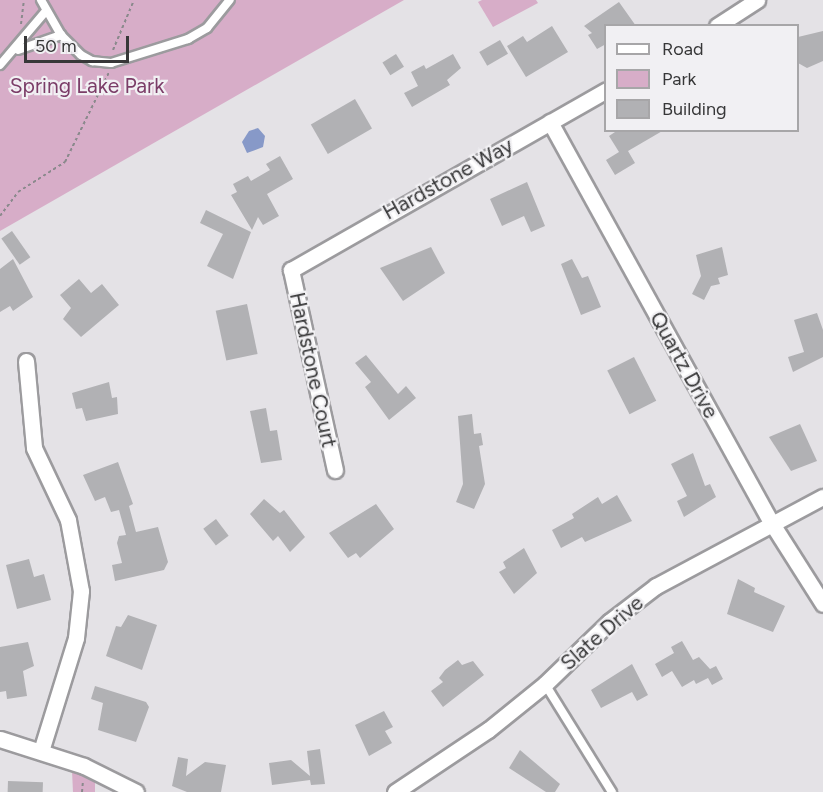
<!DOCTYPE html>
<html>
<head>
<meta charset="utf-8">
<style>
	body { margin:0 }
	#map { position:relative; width:823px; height:792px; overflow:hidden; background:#e4e2e6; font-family:Figtree,sans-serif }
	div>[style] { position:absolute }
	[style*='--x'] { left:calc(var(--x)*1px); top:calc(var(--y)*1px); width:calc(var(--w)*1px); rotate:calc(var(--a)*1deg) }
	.green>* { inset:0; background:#d7adc8 }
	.water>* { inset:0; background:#8799c8 }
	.building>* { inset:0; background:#b1b1b4; transform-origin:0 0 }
	.path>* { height:2px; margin-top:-1px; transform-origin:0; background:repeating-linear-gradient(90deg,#8a898c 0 3px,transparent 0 6px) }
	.roads { filter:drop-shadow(2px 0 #9c9b9e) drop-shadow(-2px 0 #9c9b9e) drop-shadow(0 2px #9c9b9e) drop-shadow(0 -2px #9c9b9e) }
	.service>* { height:8px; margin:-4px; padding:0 4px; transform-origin:4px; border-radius:4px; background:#fff }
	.minor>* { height:15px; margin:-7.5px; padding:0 7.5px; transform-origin:7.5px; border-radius:7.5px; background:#fff }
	span { translate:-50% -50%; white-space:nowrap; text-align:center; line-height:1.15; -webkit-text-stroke:4.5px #f1f0f3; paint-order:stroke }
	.park-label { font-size:21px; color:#7b3d68 }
	.street-label { font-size:21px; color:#373738 }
	.legend { position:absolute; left:604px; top:24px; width:195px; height:108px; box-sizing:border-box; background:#f1f0f3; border:2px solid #a7a6a8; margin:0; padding:8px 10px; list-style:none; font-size:18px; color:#373738 }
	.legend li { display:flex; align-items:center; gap:12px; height:30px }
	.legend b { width:30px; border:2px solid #a7a6a8 }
	.scale { position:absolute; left:24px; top:36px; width:105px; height:27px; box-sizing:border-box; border:3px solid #373738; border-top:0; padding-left:8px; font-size:18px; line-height:21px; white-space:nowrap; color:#373738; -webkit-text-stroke:4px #f1f0f3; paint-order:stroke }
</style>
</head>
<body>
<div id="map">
	<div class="green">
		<div style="clip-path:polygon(0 0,404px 0,0 231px)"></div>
		<div style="clip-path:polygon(482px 0,536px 0,538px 3px,493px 27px,478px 2px)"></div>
		<div style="clip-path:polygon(72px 771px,95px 779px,95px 792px,73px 792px)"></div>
	</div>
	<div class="water">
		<div style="clip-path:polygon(258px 128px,265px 136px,263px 147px,247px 153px,242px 142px,249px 131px)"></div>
	</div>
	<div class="building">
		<div style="clip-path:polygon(619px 2px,636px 26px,606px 26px,606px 44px,597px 49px,588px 35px,592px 33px,584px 26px)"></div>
		<div style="clip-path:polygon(552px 26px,568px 52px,526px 77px,507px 46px,523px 36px,527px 42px)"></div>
		<div style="clip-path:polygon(823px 31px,823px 61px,807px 68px,798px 63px,798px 37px)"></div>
		<div style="left:500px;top:40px;width:16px;height:24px;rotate:60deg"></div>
		<div style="left:396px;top:54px;width:15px;height:16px;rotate:58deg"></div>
		<div style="clip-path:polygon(453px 54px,461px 68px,447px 80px,450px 85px,412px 107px,404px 93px,418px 86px,411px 72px,424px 65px,426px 69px)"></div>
		<div style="left:355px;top:99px;width:34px;height:51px;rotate:60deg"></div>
		<div style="clip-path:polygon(618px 130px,664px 130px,628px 151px,635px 163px,615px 175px,606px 160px,619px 152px,609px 136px)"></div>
		<div style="clip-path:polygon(280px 156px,293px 179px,267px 194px,279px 216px,263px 225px,258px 217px,252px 230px,231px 195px,237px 192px,233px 184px,248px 176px,251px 181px,270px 170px,266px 164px)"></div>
		<div style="clip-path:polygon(527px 182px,545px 226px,531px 232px,524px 216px,502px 226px,490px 199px)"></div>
		<div style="clip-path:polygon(206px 210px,251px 232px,233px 279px,207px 266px,223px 234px,200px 223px)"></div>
		<div style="left:12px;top:231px;width:32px;height:13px;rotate:55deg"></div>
		<div style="clip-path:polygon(431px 247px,445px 273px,403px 301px,380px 268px)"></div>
		<div style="clip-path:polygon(722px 247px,728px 275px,718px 278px,720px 284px,711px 286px,704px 300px,692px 294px,701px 276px,696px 255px)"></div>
		<div style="clip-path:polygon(13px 259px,33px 297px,13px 311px,10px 306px,0 312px,0 269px)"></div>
		<div style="clip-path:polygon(572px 259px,582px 278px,588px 276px,601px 307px,581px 315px,561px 264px)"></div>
		<div style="clip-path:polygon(79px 279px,91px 293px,102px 284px,119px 305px,81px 337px,63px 319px,71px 308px,60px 295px)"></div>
		<div style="left:247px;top:304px;width:51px;height:32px;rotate:78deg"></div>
		<div style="clip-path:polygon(817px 313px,823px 330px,823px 357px,793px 372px,788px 357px,804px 352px,794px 320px)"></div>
		<div style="clip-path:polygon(366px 355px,398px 394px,406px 386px,416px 398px,389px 420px,365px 387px,371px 382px,355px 363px)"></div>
		<div style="left:634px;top:357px;width:49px;height:30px;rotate:63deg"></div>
		<div style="clip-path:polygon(109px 382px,112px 398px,117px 397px,118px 414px,86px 421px,82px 408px,76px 409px,72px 393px)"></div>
		<div style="clip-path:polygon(266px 408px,270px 431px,277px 430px,282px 460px,261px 463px,250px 411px)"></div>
		<div style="clip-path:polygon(472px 414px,474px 434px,481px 433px,483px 445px,479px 446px,485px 484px,474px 509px,456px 502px,463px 484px,458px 416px)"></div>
		<div style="clip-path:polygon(800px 424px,817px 461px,791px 471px,769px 437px)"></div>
		<div style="clip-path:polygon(693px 453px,705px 486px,710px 484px,716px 497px,684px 517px,677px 501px,687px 496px,671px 464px)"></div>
		<div style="clip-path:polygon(118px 462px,133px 504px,129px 506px,136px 532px,158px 527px,168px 562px,164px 570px,115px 581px,112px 565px,122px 563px,117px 543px,119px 536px,126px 535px,119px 510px,111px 512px,105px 497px,95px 501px,83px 475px)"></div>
		<div style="clip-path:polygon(617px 495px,632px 521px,585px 542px,582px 537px,561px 548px,552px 530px,574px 518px,572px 514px,598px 497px,602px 504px)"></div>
		<div style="clip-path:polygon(264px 499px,280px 513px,284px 510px,305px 537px,290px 552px,278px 536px,273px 541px,250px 514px)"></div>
		<div style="clip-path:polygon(376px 504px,394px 529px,360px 558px,356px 553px,348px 558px,329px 533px)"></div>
		<div style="left:216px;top:519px;width:21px;height:16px;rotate:53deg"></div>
		<div style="clip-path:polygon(524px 548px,537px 573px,514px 594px,499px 572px,506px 568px,503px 562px)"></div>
		<div style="clip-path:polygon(29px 559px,34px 577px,44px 574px,51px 600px,17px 609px,6px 565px)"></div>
		<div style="clip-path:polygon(738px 579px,755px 588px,754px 592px,785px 606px,773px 632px,727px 614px)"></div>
		<div style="clip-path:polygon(128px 615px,157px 625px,142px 670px,106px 656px,116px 626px,121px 627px)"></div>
		<div style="clip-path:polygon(682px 641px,693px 660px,699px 657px,710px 669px,716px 666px,723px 679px,712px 685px,708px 678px,696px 684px,694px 680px,682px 687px,672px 671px,662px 677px,655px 664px,674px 653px,671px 647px)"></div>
		<div style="clip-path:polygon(28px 642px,34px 666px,23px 671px,27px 696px,7px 699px,6px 691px,0 692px,0 647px)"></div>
		<div style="clip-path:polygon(458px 660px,462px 665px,473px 661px,484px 675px,443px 707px,431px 691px,443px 682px,439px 678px,445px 670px)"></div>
		<div style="clip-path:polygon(632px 664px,648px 695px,637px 701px,632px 692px,601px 708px,591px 690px)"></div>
		<div style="clip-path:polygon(95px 686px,146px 702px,149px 707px,136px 742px,98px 730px,103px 703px,91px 699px)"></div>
		<div style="clip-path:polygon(384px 711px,393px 727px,385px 731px,392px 743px,369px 756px,355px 725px)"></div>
		<div style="clip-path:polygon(320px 749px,325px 784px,311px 785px,310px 780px,272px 785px,269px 763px,291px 760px,310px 776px,307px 751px)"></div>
		<div style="clip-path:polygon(520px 750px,560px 784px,555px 792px,546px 792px,509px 768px)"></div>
		<div style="clip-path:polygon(178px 757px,188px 759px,186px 776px,205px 762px,226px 765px,221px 792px,187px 792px,172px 786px)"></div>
		<div style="left:8px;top:781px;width:35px;height:11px;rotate:2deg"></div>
	</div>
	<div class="path">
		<div style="--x:21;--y:24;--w:24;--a:-83"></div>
		<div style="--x:113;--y:50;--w:54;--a:-67.2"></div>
		<div style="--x:0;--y:216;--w:30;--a:-53"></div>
		<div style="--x:18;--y:192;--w:56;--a:-32.6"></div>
		<div style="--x:65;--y:162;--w:100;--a:-63.9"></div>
		<div style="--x:82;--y:792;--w:12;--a:-85"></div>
	</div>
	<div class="roads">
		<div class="service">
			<div style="--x:41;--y:0;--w:40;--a:60.3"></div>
			<div style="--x:61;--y:35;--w:28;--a:45"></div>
			<div style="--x:81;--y:55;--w:13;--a:29"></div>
			<div style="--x:92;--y:61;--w:19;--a:6"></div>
			<div style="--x:111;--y:63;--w:81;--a:-17.3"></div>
			<div style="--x:188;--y:39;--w:22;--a:-30"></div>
			<div style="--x:207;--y:28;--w:36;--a:-51"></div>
			<div style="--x:18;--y:50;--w:46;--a:-19.2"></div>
			<div style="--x:0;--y:65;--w:71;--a:-49.6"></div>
			<div style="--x:545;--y:684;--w:127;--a:58.2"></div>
		</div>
		<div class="minor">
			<div style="--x:717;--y:26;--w:48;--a:-33"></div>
			<div style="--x:550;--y:122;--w:457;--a:61.1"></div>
			<div style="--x:771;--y:522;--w:97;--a:57.6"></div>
			<div style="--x:26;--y:361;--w:87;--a:84.7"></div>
			<div style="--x:34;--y:448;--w:80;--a:64.7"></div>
			<div style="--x:68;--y:520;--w:72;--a:79.6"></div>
			<div style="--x:81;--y:591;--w:47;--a:96.1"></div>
			<div style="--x:76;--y:638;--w:118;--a:107.2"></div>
			<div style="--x:335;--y:470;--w:205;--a:-102.4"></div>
			<div style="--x:291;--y:270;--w:363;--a:-29.7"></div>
			<div style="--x:0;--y:739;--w:88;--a:17.8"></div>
			<div style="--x:84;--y:766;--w:58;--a:26.6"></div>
			<div style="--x:395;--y:792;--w:112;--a:-33.7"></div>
			<div style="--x:488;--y:730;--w:73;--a:-38.9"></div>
			<div style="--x:545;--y:684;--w:89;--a:-44.1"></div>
			<div style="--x:609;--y:622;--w:59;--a:-37.5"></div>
			<div style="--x:656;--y:586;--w:189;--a:-28.1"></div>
		</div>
	</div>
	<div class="park-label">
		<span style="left:87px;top:86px">Spring Lake Park</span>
	</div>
	<div class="street-label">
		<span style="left:448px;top:179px;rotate:-29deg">Hardstone Way</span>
		<span style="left:684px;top:365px;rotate:61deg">Quartz Drive</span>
		<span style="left:313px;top:370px;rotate:78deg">Hardstone Court</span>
		<span style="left:602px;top:633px;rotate:-41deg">Slate Drive</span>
	</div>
	<ul class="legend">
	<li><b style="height:8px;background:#fff"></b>Road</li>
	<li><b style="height:16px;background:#d7adc8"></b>Park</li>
	<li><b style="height:16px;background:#b1b1b4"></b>Building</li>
	</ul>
	<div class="scale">50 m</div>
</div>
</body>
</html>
